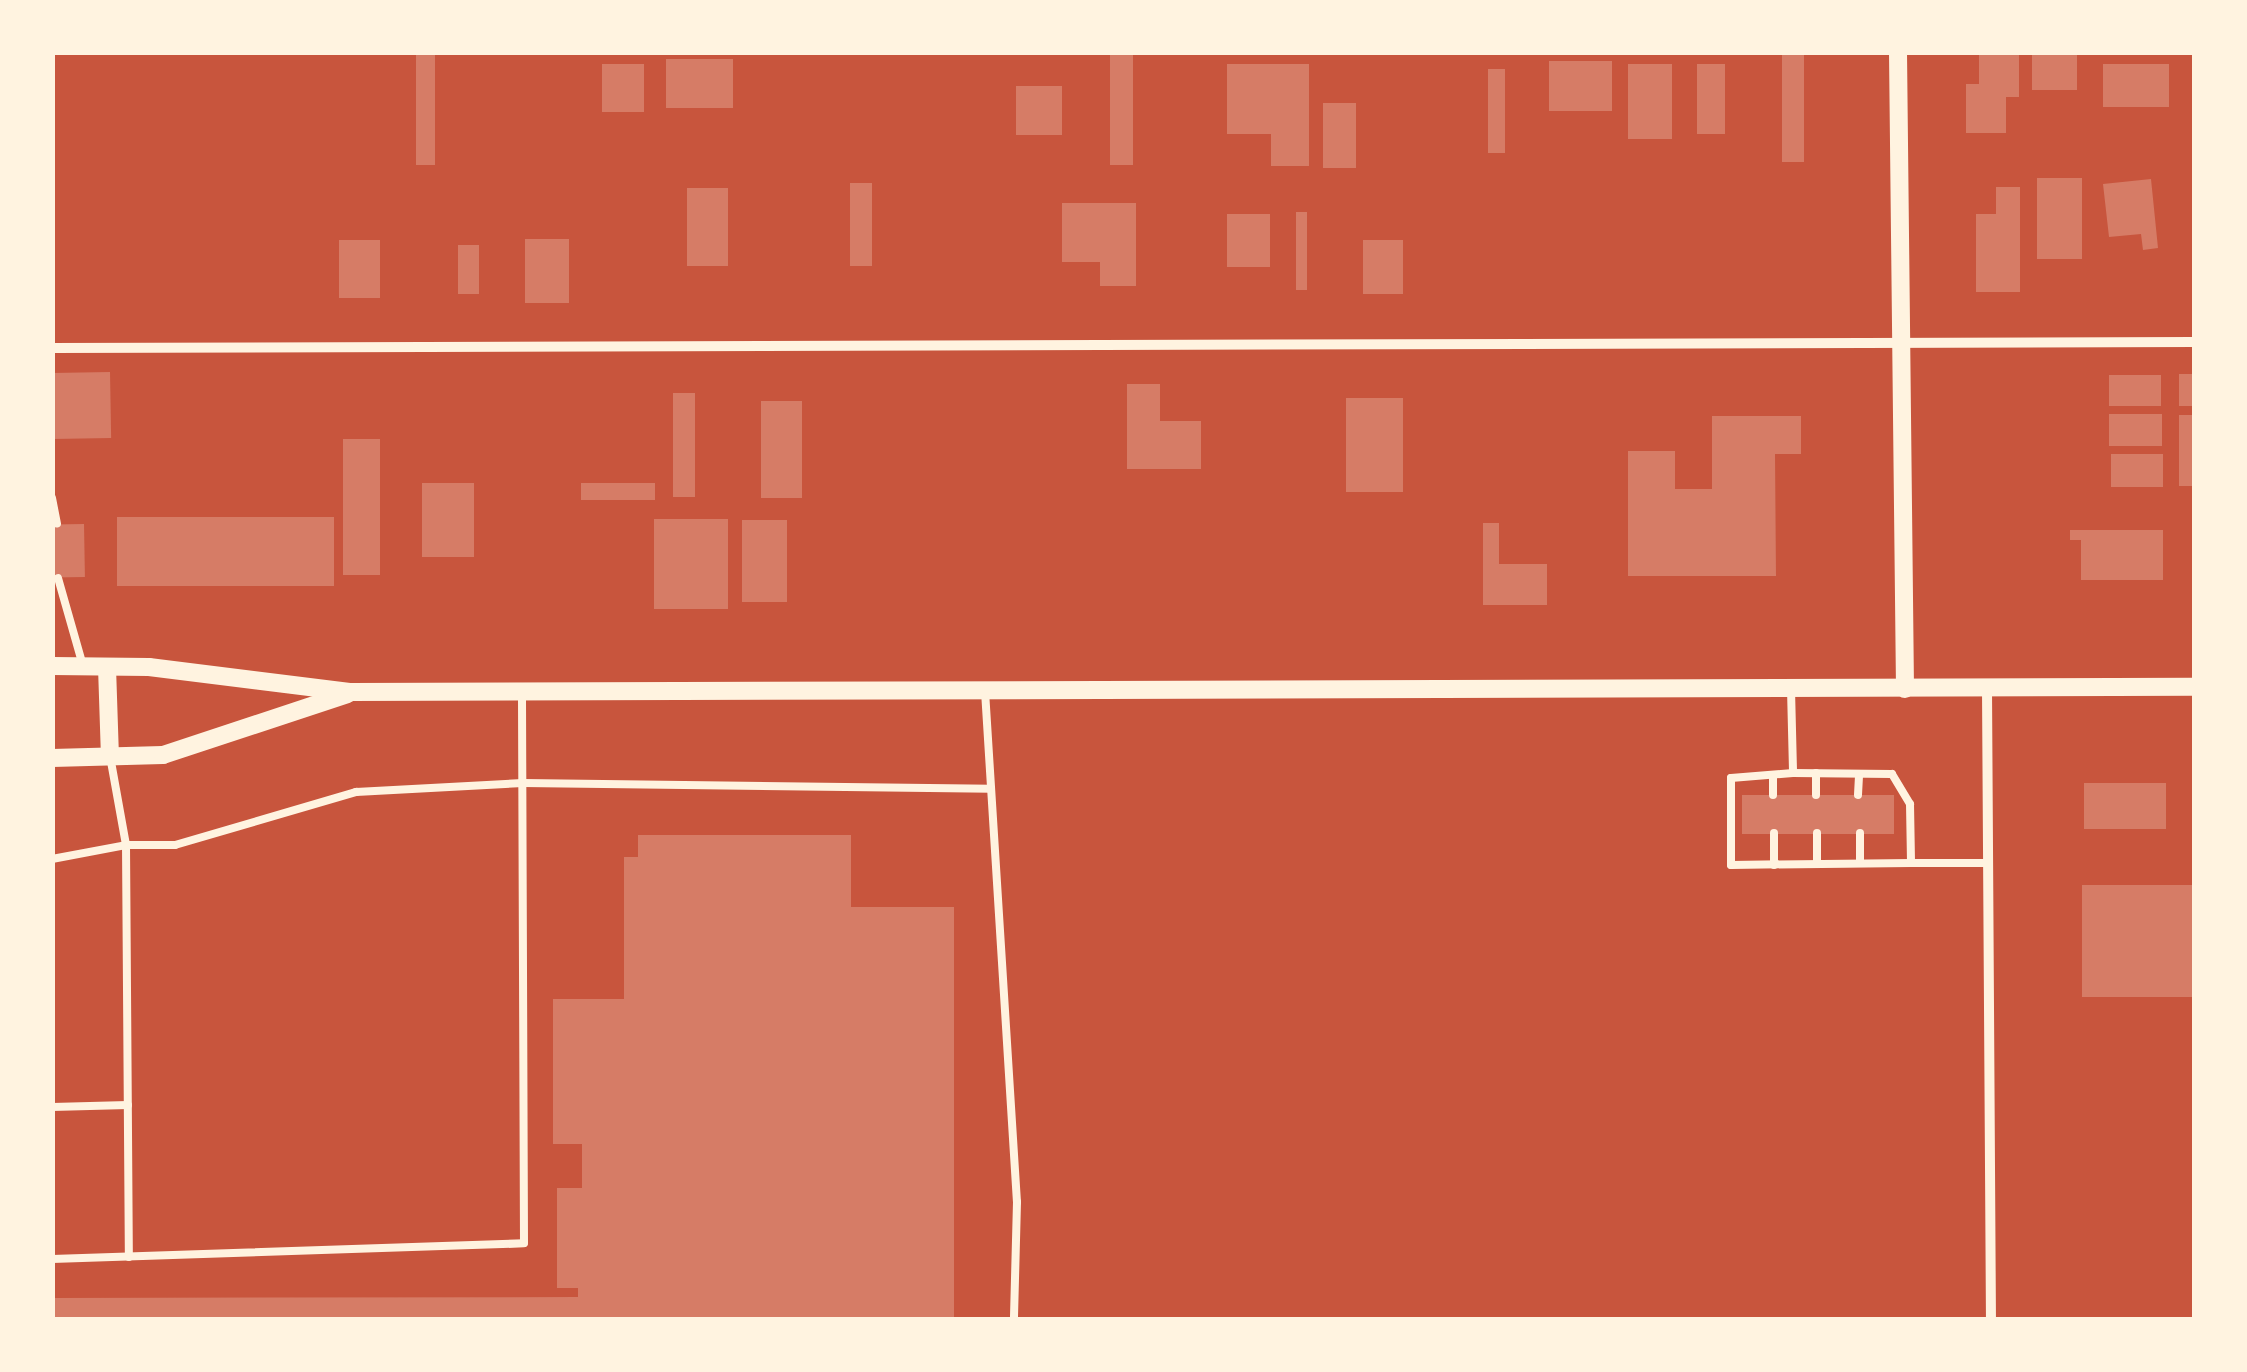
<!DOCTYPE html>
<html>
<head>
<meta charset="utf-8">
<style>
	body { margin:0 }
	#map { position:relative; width:2247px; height:1372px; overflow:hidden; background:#c8553d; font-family:"Source Serif 4",serif }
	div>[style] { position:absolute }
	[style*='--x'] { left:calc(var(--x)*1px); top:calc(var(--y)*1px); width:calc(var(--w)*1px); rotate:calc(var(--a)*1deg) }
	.building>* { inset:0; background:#d67c66; transform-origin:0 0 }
	.service>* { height:8px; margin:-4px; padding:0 4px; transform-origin:4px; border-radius:4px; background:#fff3e0 }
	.minor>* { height:10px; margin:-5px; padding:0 5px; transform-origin:5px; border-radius:5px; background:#fff3e0 }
	.tertiary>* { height:18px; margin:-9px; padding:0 9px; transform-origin:9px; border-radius:9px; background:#fff3e0 }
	span { translate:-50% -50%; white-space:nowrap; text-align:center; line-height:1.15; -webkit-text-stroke:8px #fff3e0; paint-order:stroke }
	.frame { position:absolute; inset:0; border:55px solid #fff3e0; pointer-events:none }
</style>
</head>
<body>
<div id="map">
	<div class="building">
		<div style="left:416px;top:52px;width:19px;height:113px"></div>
		<div style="left:1782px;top:52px;width:22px;height:110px"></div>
		<div style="clip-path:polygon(1979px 52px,2019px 52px,2019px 97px,2006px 97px,2006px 133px,1966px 133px,1966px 84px,1979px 84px)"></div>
		<div style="left:2032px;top:52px;width:45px;height:38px"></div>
		<div style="left:1110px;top:54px;width:23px;height:111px"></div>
		<div style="left:666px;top:59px;width:67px;height:49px"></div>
		<div style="left:1549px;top:61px;width:63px;height:50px"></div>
		<div style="left:602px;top:64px;width:42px;height:48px"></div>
		<div style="clip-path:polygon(1227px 64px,1309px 64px,1309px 166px,1271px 166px,1271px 134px,1227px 134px)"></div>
		<div style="left:1628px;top:64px;width:44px;height:75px"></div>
		<div style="left:1697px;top:64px;width:28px;height:70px"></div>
		<div style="left:2103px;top:64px;width:66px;height:43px"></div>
		<div style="left:1488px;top:69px;width:17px;height:84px"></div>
		<div style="left:1016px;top:86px;width:46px;height:49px"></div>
		<div style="left:1323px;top:103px;width:33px;height:65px"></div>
		<div style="left:2037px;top:178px;width:45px;height:81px"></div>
		<div style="clip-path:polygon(2151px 179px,2158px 248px,2143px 250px,2141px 234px,2109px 237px,2103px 184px)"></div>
		<div style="left:850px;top:183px;width:22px;height:83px"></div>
		<div style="clip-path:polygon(1996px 187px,2020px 187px,2020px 292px,1976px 292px,1976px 214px,1996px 214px)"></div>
		<div style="left:687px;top:188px;width:41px;height:78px"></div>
		<div style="clip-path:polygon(1062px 203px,1136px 203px,1136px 286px,1100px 286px,1100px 262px,1062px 262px)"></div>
		<div style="left:1296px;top:212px;width:11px;height:78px"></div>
		<div style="left:1227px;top:214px;width:43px;height:53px"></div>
		<div style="left:525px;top:239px;width:44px;height:64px"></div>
		<div style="left:339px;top:240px;width:41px;height:58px"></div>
		<div style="left:1363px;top:240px;width:40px;height:54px"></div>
		<div style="left:458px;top:245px;width:21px;height:49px"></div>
		<div style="left:110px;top:372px;width:66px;height:58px;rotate:89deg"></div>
		<div style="left:2179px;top:374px;width:15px;height:32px"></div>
		<div style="left:2109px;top:375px;width:52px;height:31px"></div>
		<div style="clip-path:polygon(1127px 384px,1160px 384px,1160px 421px,1201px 421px,1201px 469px,1127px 469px)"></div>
		<div style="left:673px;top:393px;width:22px;height:104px"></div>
		<div style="left:1346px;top:398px;width:57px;height:94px"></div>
		<div style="left:761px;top:401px;width:41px;height:97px"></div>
		<div style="left:2109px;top:414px;width:53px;height:32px"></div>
		<div style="left:2179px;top:415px;width:15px;height:71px"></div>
		<div style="clip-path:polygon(1712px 416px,1801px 416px,1801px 454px,1775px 454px,1776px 576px,1628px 576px,1628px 451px,1675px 451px,1675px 489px,1712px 489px)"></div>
		<div style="left:343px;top:439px;width:37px;height:136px"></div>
		<div style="left:2111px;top:454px;width:52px;height:33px"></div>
		<div style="left:422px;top:483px;width:52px;height:74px"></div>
		<div style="left:581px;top:483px;width:74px;height:17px"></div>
		<div style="left:334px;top:517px;width:69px;height:217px;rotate:90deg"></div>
		<div style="left:654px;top:519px;width:74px;height:90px"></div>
		<div style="left:742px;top:520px;width:45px;height:82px"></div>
		<div style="clip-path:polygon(1483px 523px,1499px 523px,1499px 564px,1547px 564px,1547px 605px,1483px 605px)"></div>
		<div style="left:84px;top:524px;width:53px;height:32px;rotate:89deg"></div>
		<div style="clip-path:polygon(2070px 530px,2163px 530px,2163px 580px,2081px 580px,2081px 540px,2070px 540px)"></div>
		<div style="left:2084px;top:783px;width:82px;height:46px"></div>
		<div style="left:1742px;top:795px;width:152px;height:39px"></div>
		<div style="clip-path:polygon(638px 835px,851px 835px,851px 907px,954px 907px,954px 1320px,52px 1320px,52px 1298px,578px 1297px,578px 1288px,557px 1288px,557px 1188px,582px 1188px,582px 1144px,553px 1144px,553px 999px,624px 999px,624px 857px,638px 857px)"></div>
		<div style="left:2082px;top:885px;width:112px;height:112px"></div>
	</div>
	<div class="service">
		<div style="--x:52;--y:498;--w:26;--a:79"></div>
		<div style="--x:58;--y:578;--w:91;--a:74.1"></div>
		<div style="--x:1791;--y:689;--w:84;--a:88.6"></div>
		<div style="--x:1793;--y:773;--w:99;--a:0.6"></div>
		<div style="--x:1892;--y:774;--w:35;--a:59"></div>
		<div style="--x:1910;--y:804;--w:59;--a:89"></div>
		<div style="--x:1911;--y:863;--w:180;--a:179.4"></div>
		<div style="--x:1731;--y:865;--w:87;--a:-90"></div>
		<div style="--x:1731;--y:778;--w:62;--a:-4.6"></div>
		<div style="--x:985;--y:691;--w:512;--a:86.42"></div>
		<div style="--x:1017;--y:1202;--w:118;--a:91.5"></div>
		<div style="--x:110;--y:756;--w:90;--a:79.8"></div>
		<div style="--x:126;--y:845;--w:412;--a:89.6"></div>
		<div style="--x:1773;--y:775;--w:20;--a:90"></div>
		<div style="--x:1816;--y:795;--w:22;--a:-90"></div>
		<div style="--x:1858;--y:795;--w:21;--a:-87"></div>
		<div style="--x:1774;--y:833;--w:32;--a:90"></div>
		<div style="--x:1860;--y:833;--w:30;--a:90"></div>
		<div style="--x:52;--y:859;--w:75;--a:-10.7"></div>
		<div style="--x:126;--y:845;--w:49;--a:0"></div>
		<div style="--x:175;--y:845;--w:189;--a:-16.3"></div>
		<div style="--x:356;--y:792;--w:167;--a:-3.1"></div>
		<div style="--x:523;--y:783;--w:468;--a:0.7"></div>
		<div style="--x:1911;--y:863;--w:77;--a:0"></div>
		<div style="--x:1817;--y:864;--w:31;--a:-90"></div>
		<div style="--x:52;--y:1107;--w:76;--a:-1.5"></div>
		<div style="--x:52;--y:1259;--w:472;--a:-1.9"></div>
		<div style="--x:524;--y:1243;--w:550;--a:-90.21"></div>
	</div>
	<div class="minor">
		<div style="--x:52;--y:348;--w:2142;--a:-0.16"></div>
		<div style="--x:1987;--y:689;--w:631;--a:89.64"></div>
	</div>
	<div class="tertiary">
		<div style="--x:1898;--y:52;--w:637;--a:89.37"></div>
		<div style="--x:52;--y:666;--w:97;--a:0.6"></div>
		<div style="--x:149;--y:667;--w:204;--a:7.1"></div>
		<div style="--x:351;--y:692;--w:1843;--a:-0.16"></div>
		<div style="--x:107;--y:667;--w:89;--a:88.1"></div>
		<div style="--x:52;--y:758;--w:111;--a:-1.5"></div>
		<div style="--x:163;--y:755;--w:194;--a:-18.3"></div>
	</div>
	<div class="frame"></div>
</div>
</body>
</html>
